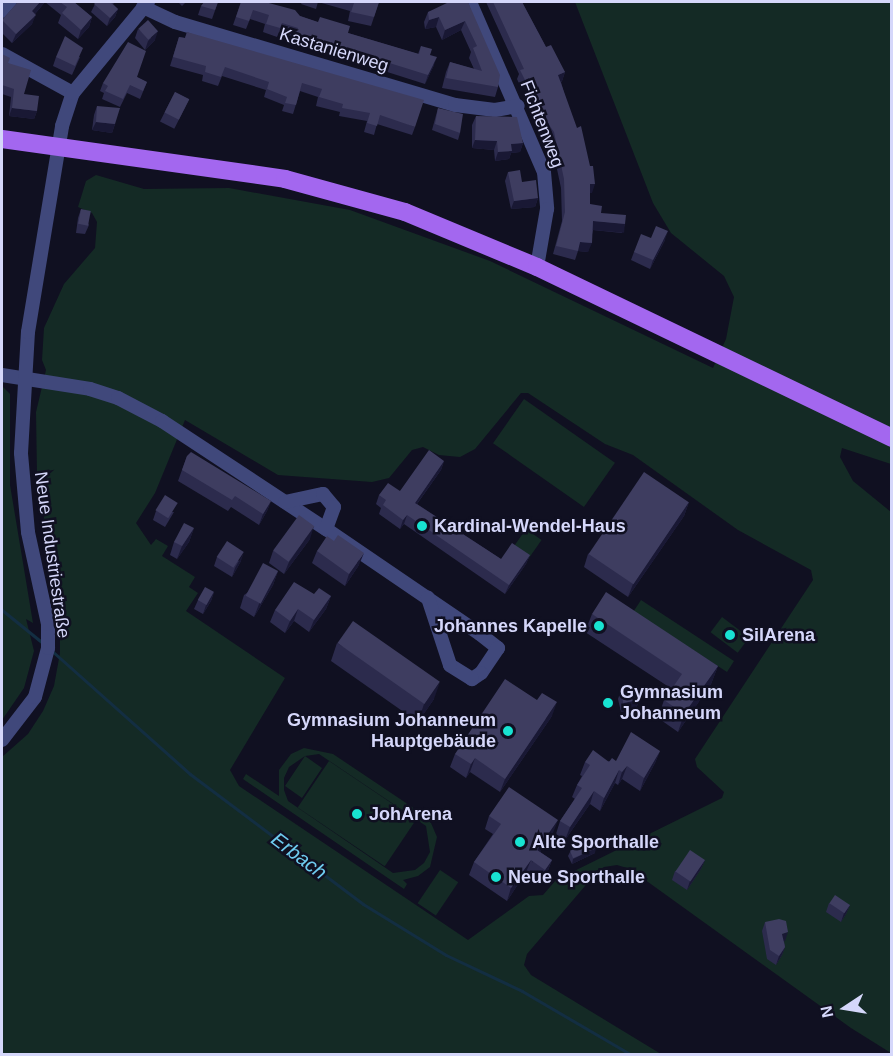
<!DOCTYPE html>
<html>
<head>
<meta charset="utf-8">
<style>
	body { margin:0 }
	#map { position:relative; width:893px; height:1056px; overflow:hidden; background:#101021; font-family:Helvetica,sans-serif }
	div>[style] { position:absolute }
	[style*='--x'] { left:calc(var(--x)*1px); top:calc(var(--y)*1px); width:calc(var(--w)*1px); rotate:calc(var(--a)*1deg) }
	.green>* { inset:0; background:#142a25; transform-origin:0 0 }
	.stream>* { height:3px; margin:-1.5px; padding:0 1.5px; transform-origin:1.5px; border-radius:1.5px; background:#132e42 }
	.minor>* { height:14px; margin:-7px; padding:0 7px; transform-origin:7px; border-radius:7px; background:#40487b }
	.major>* { height:18px; margin:-9px; padding:0 9px; transform-origin:9px; border-radius:9px; background:#a367ef }
	.wall>* { inset:0; background:#2c2b4d; transform-origin:0 0 }
	.shaded-wall>* { inset:0; background:#191834; transform-origin:0 0 }
	.building>* { inset:0; background:#3e3d60; transform-origin:0 0 }
	.dots>* { width:16px; height:16px; translate:-50% -50%; box-sizing:border-box; border:3px solid #101021; border-radius:50% }
	span { translate:-50% -50%; white-space:nowrap; text-align:center; line-height:1.15; -webkit-text-stroke:5px #101021; paint-order:stroke }
	.street-label { font-size:18px; color:#d5d7fa }
	.poi-label { font-size:18px; color:#d5d7fa; font-weight:700 }
	.left { translate:0 -50%; text-align:left }
	.right { translate:-100% -50%; text-align:right }
	.water-label { font-size:20px; color:#6ecbef; font-style:italic }
	.frame { position:absolute; inset:0; border:3px solid #d5d7fa; pointer-events:none }
	.north { position:absolute; left:815px; top:978px; width:60px; height:60px; -webkit-text-stroke:4px #101021; paint-order:stroke; rotate:258deg; font-size:16px; font-weight:700; line-height:24px; text-align:center; color:#d5d7fa }
	.north::after { content:''; display:block; margin:auto; width:21px; height:27px; background:#d5d7fa; clip-path:polygon(50% 0,100% 100%,50% 72%,0 100%) }
</style>
</head>
<body>
<div id="map">
	<div class="green">
		<div style="clip-path:polygon(evenodd,575px 2px,891px 2px,891px 464px,842px 448px,840px 457px,853px 481px,891px 512px,891px 1053px,851px 1028px,630px 869px,617px 865px,604px 867px,585px 886px,527px 954px,524px 965px,531px 975px,661px 1054px,2px 1054px,2px 757px,28px 734px,43px 711px,54px 686px,60px 653px,60px 617px,37px 475px,36px 412px,46px 370px,42px 360px,44px 328px,64px 284px,95px 248px,97px 222px,92px 213px,78px 207px,86px 181px,96px 175px,144px 189px,229px 188px,350px 210px,490px 261px,713px 368px,726px 339px,734px 297px,724px 276px,671px 233px,653px 203px,575px 2px,521px 393px,528px 393px,605px 444px,633px 455px,738px 530px,811px 570px,813px 580px,695px 759px,697px 767px,724px 792px,722px 798px,556px 880px,543px 895px,529px 896px,468px 940px,239px 786px,230px 770px,285px 678px,186px 611px,198px 593px,189px 587px,195px 577px,162px 556px,168px 546px,156px 539px,151px 545px,136px 523px,155px 493px,185px 420px,278px 475px,372px 482px,389px 478px,412px 450px,423px 447px,439px 455px,460px 457px,475px 449px,521px 393px)"></div>
		<div style="clip-path:polygon(2px 386px,10px 394px,10px 485px,33px 623px,26px 619px,34px 651px,24px 688px,2px 720px)"></div>
		<div style="left:524px;top:399px;width:111px;height:54px;rotate:35deg"></div>
		<div style="left:526px;top:529px;width:19px;height:25px;rotate:35deg"></div>
		<div style="clip-path:polygon(641px 600px,734px 661px,727px 672px,687px 646px,624px 626px)"></div>
		<div style="left:722px;top:617px;width:34px;height:19px;rotate:37deg"></div>
		<div style="clip-path:polygon(evenodd,304px 748px,333px 754px,421px 813px,431px 823px,437px 837px,430px 867px,418px 876px,403px 880px,407px 884px,404px 889px,243px 779px,246px 774px,279px 796px,279px 770px,291px 754px,304px 748px,319px 754px,426px 826px,430px 852px,424px 863px,415px 870px,393px 873px,288px 801px,284px 790px,284px 778px,289px 767px,305px 756px,285px 786px,302px 798px,322px 768px,305px 756px,319px 754px)"></div>
		<div style="left:329px;top:761px;width:105px;height:56px;rotate:34deg"></div>
		<div style="left:440px;top:870px;width:22px;height:40px;rotate:34deg"></div>
	</div>
	<div class="stream">
		<div style="--x:2;--y:610;--w:54;--a:39"></div>
		<div style="--x:52;--y:651;--w:185;--a:41.7"></div>
		<div style="--x:190;--y:774;--w:216;--a:36.9"></div>
		<div style="--x:363;--y:904;--w:97;--a:31.6"></div>
		<div style="--x:446;--y:955;--w:84;--a:25.3"></div>
		<div style="--x:522;--y:991;--w:125;--a:30.3"></div>
	</div>
	<div class="minor">
		<div style="--x:470;--y:2;--w:185;--a:66.5"></div>
		<div style="--x:544;--y:172;--w:37;--a:85"></div>
		<div style="--x:547;--y:209;--w:59;--a:99.8"></div>
		<div style="--x:143;--y:7;--w:35;--a:25"></div>
		<div style="--x:175;--y:22;--w:292;--a:16.5"></div>
		<div style="--x:455;--y:105;--w:40;--a:7.1"></div>
		<div style="--x:495;--y:110;--w:23;--a:-10"></div>
		<div style="--x:2;--y:11;--w:12;--a:-48"></div>
		<div style="--x:2;--y:54;--w:81;--a:28.8"></div>
		<div style="--x:2;--y:375;--w:89;--a:9"></div>
		<div style="--x:90;--y:389;--w:29;--a:18"></div>
		<div style="--x:118;--y:398;--w:50;--a:27.6"></div>
		<div style="--x:162;--y:421;--w:196;--a:33.4"></div>
		<div style="--x:326;--y:529;--w:186;--a:34.3"></div>
		<div style="--x:480;--y:634;--w:23;--a:38"></div>
		<div style="--x:498;--y:648;--w:30;--a:124"></div>
		<div style="--x:481;--y:673;--w:11;--a:146"></div>
		<div style="--x:472;--y:679;--w:26;--a:-148"></div>
		<div style="--x:450;--y:665;--w:71;--a:-108.2"></div>
		<div style="--x:285;--y:502;--w:39;--a:-12"></div>
		<div style="--x:323;--y:494;--w:17;--a:50"></div>
		<div style="--x:334;--y:507;--w:23;--a:110"></div>
		<div style="--x:2;--y:740;--w:54;--a:-52.5"></div>
		<div style="--x:35;--y:697;--w:51;--a:-75.1"></div>
		<div style="--x:48;--y:648;--w:24;--a:-90"></div>
		<div style="--x:48;--y:624;--w:94;--a:-102.3"></div>
		<div style="--x:28;--y:532;--w:79;--a:-95.1"></div>
		<div style="--x:21;--y:453;--w:121;--a:-86.7"></div>
		<div style="--x:28;--y:332;--w:209;--a:-80.6"></div>
		<div style="--x:62;--y:126;--w:35;--a:-72"></div>
		<div style="--x:73;--y:93;--w:118;--a:-50.5"></div>
	</div>
	<div class="major">
		<div style="--x:2;--y:139;--w:286;--a:8"></div>
		<div style="--x:285;--y:179;--w:124;--a:15.4"></div>
		<div style="--x:405;--y:212;--w:143;--a:22.6"></div>
		<div style="--x:537;--y:267;--w:394;--a:25.7"></div>
	</div>
	<div class="wall">
		<div style="clip-path:polygon(18px 2px,74px 2px,92px 17px,89px 27px,78px 39px,58px 23px,61px 15px,45px 2px,35px 14px,32px 24px,12px 43px,2px 33px,2px 20px)"></div>
		<div style="clip-path:polygon(95px 2px,115px 2px,113px 4px,118px 9px,115px 17px,107px 26px,91px 12px,96px 2px)"></div>
		<div style="clip-path:polygon(178px 2px,186px 2px,182px 6px)"></div>
		<div style="clip-path:polygon(218px 2px,212px 19px,198px 15px,201px 6px)"></div>
		<div style="clip-path:polygon(241px 2px,300px 16px,348px 33px,418px 54px,421px 46px,430px 55px,434px 65px,425px 84px,293px 42px,295px 37px,279px 32px,277px 37px,263px 32px,265px 24px,250px 19px,246px 29px,233px 25px)"></div>
		<div style="clip-path:polygon(302px 2px,379px 2px,371px 26px,348px 21px,350px 11px,318px 2px,316px 9px,301px 4px)"></div>
		<div style="clip-path:polygon(468px 2px,498px 87px,495px 97px,442px 88px,446px 72px,450px 62px,474px 69px,469px 58px,471px 52px,461px 30px,442px 40px,436px 27px,425px 29px,424px 22px,428px 12px)"></div>
		<div style="clip-path:polygon(486px 2px,522px 2px,546px 47px,565px 72px,562px 81px,561px 82px,592px 193px,590px 193px,590px 204px,601px 213px,625px 224px,622px 233px,593px 230px,588px 252px,578px 251px,575px 260px,553px 254px,562px 221px,561px 188px,551px 141px,540px 125px,526px 87px,521px 88px,517px 79px,519px 74px)"></div>
		<div style="clip-path:polygon(138px 29px,155px 40px,145px 50px,135px 38px)"></div>
		<div style="clip-path:polygon(187px 32px,415px 127px,412px 135px,377px 124px,374px 135px,364px 132px,367px 121px,339px 116px,340px 112px,316px 106px,318px 97px,300px 91px,293px 114px,282px 111px,284px 105px,264px 97px,266px 90px,222px 76px,218px 86px,202px 81px,203px 75px,170px 66px,179px 37px,185px 38px)"></div>
		<div style="clip-path:polygon(2px 54px,8px 63px,24px 94px,37px 111px,34px 119px,9px 116px,11px 97px,2px 94px)"></div>
		<div style="clip-path:polygon(56px 57px,80px 57px,72px 75px,53px 66px)"></div>
		<div style="clip-path:polygon(137px 77px,147px 82px,140px 99px,127px 93px,120px 107px,102px 99px,104px 93px,100px 91px,103px 83px)"></div>
		<div style="left:175px;top:92px;width:16px;height:33px;rotate:27deg"></div>
		<div style="clip-path:polygon(97px 106px,115px 124px,112px 133px,92px 130px,94px 115px)"></div>
		<div style="clip-path:polygon(438px 108px,460px 133px,458px 140px,432px 130px)"></div>
		<div style="clip-path:polygon(476px 116px,523px 143px,520px 152px,511px 153px,509px 159px,495px 161px,494px 150px,472px 148px,472px 125px)"></div>
		<div style="clip-path:polygon(508px 172px,522px 182px,538px 198px,535px 207px,511px 209px,505px 181px)"></div>
		<div style="clip-path:polygon(81px 209px,89px 225px,85px 234px,76px 233px,78px 218px)"></div>
		<div style="clip-path:polygon(651px 238px,665px 240px,650px 269px,631px 260px,634px 252px)"></div>
		<div style="clip-path:polygon(187px 456px,271px 501px,267px 511px,259px 525px,231px 507px,228px 511px,178px 481px)"></div>
		<div style="clip-path:polygon(444px 461px,441px 470px,417px 504px,501px 559px,530px 555px,526px 564px,505px 594px,404px 524px,400px 529px,379px 514px,381px 508px,376px 504px,379px 495px,400px 491px)"></div>
		<div style="clip-path:polygon(689px 502px,684px 516px,628px 597px,584px 567px,588px 554px)"></div>
		<div style="clip-path:polygon(156px 511px,174px 512px,165px 527px,153px 520px)"></div>
		<div style="clip-path:polygon(194px 528px,189px 542px,177px 559px,170px 555px,174px 542px)"></div>
		<div style="clip-path:polygon(310px 539px,284px 574px,269px 563px,273px 551px)"></div>
		<div style="clip-path:polygon(334px 541px,359px 565px,345px 586px,312px 563px,317px 551px)"></div>
		<div style="clip-path:polygon(217px 557px,241px 561px,232px 577px,214px 566px)"></div>
		<div style="clip-path:polygon(278px 571px,273px 585px,254px 617px,240px 608px,244px 595px)"></div>
		<div style="clip-path:polygon(214px 592px,211px 601px,203px 614px,194px 609px,198px 600px)"></div>
		<div style="clip-path:polygon(314px 594px,331px 596px,326px 609px,309px 632px,294px 621px,285px 633px,270px 622px,275px 610px)"></div>
		<div style="clip-path:polygon(592px 614px,718px 666px,711px 684px,678px 732px,658px 718px,664px 700px,672px 689px,585px 632px)"></div>
		<div style="clip-path:polygon(337px 643px,434px 699px,418px 722px,331px 661px)"></div>
		<div style="clip-path:polygon(621px 690px,639px 700px,636px 709px,621px 712px,618px 699px)"></div>
		<div style="clip-path:polygon(552px 716px,500px 792px,470px 772px,466px 778px,450px 767px,455px 754px)"></div>
		<div style="clip-path:polygon(660px 751px,655px 763px,640px 791px,622px 779px,618px 785px,615px 783px,600px 811px,590px 804px,565px 840px,556px 834px,560px 821px,575px 799px,572px 797px,577px 785px,582px 776px,580px 775px,585px 762px,616px 761px)"></div>
		<div style="clip-path:polygon(489px 816px,553px 833px,540px 852px,552px 860px,547px 873px,540px 883px,526px 872px,507px 901px,469px 875px,474px 862px,493px 834px,485px 829px)"></div>
		<div style="clip-path:polygon(570px 852px,595px 853px,572px 864px,568px 856px)"></div>
		<div style="clip-path:polygon(705px 860px,701px 869px,687px 890px,672px 880px,675px 871px)"></div>
		<div style="clip-path:polygon(829px 903px,850px 905px,846px 914px,841px 922px,826px 912px)"></div>
		<div style="clip-path:polygon(765px 922px,785px 941px,784px 941px,785px 947px,782px 955px,776px 965px,767px 959px,762px 931px)"></div>
	</div>
	<div class="shaded-wall">
		<div style="clip-path:polygon(40px 2px,45px 2px,29px 21px,32px 11px)"></div>
		<div style="clip-path:polygon(118px 9px,115px 17px,107px 26px,110px 18px)"></div>
		<div style="clip-path:polygon(36px 15px,32px 24px,12px 43px,16px 34px)"></div>
		<div style="clip-path:polygon(92px 17px,89px 27px,78px 39px,81px 30px)"></div>
		<div style="clip-path:polygon(439px 17px,436px 27px,425px 29px,429px 20px)"></div>
		<div style="clip-path:polygon(465px 21px,461px 30px,442px 40px,445px 30px)"></div>
		<div style="clip-path:polygon(158px 31px,155px 40px,145px 50px,148px 41px)"></div>
		<div style="clip-path:polygon(437px 57px,434px 65px,425px 84px,428px 75px)"></div>
		<div style="clip-path:polygon(565px 72px,562px 81px,555px 84px,558px 75px)"></div>
		<div style="clip-path:polygon(529px 78px,526px 87px,521px 88px,525px 80px)"></div>
		<div style="clip-path:polygon(12px 108px,37px 111px,34px 119px,9px 116px)"></div>
		<div style="clip-path:polygon(96px 122px,115px 124px,112px 133px,92px 130px)"></div>
		<div style="clip-path:polygon(475px 140px,497px 141px,494px 150px,472px 148px)"></div>
		<div style="clip-path:polygon(523px 143px,520px 152px,511px 153px,509px 159px,495px 161px,498px 152px,511px 144px)"></div>
		<div style="clip-path:polygon(590px 184px,595px 184px,592px 193px,586px 193px)"></div>
		<div style="clip-path:polygon(538px 198px,535px 207px,511px 209px,514px 201px)"></div>
		<div style="left:593px;top:221px;width:32px;height:9px;rotate:5deg"></div>
		<div style="clip-path:polygon(668px 231px,665px 240px,650px 269px,653px 260px)"></div>
		<div style="clip-path:polygon(580px 242px,592px 243px,588px 252px,577px 251px)"></div>
		<div style="clip-path:polygon(444px 461px,441px 470px,411px 512px,415px 503px)"></div>
		<div style="clip-path:polygon(271px 501px,267px 511px,259px 525px,263px 514px)"></div>
		<div style="clip-path:polygon(689px 502px,684px 516px,628px 597px,633px 584px)"></div>
		<div style="clip-path:polygon(407px 515px,404px 524px,400px 529px,403px 520px)"></div>
		<div style="clip-path:polygon(314px 526px,310px 539px,284px 574px,289px 562px)"></div>
		<div style="clip-path:polygon(194px 528px,189px 542px,177px 559px,182px 546px)"></div>
		<div style="clip-path:polygon(244px 552px,241px 561px,232px 577px,235px 568px)"></div>
		<div style="clip-path:polygon(364px 553px,359px 565px,345px 586px,349px 574px)"></div>
		<div style="clip-path:polygon(530px 555px,526px 564px,505px 594px,509px 585px)"></div>
		<div style="clip-path:polygon(278px 571px,273px 585px,254px 617px,259px 604px)"></div>
		<div style="clip-path:polygon(214px 592px,211px 601px,203px 614px,206px 605px)"></div>
		<div style="clip-path:polygon(331px 596px,326px 609px,309px 632px,314px 620px)"></div>
		<div style="clip-path:polygon(298px 609px,294px 621px,285px 633px,290px 621px)"></div>
		<div style="clip-path:polygon(718px 666px,711px 684px,678px 732px,684px 714px)"></div>
		<div style="clip-path:polygon(440px 682px,434px 699px,418px 722px,424px 704px)"></div>
		<div style="clip-path:polygon(639px 700px,636px 709px,621px 712px,624px 703px)"></div>
		<div style="clip-path:polygon(557px 702px,552px 716px,500px 792px,505px 779px)"></div>
		<div style="clip-path:polygon(660px 751px,655px 763px,640px 791px,644px 778px)"></div>
		<div style="clip-path:polygon(475px 758px,470px 772px,466px 778px,471px 764px)"></div>
		<div style="clip-path:polygon(627px 766px,622px 779px,618px 785px,622px 772px)"></div>
		<div style="clip-path:polygon(619px 770px,615px 783px,600px 811px,604px 798px)"></div>
		<div style="clip-path:polygon(594px 791px,590px 804px,565px 840px,570px 827px)"></div>
		<div style="clip-path:polygon(558px 820px,553px 833px,532px 863px,537px 850px)"></div>
		<div style="clip-path:polygon(596px 848px,595px 853px,572px 864px,573px 859px)"></div>
		<div style="clip-path:polygon(531px 860px,526px 872px,507px 901px,511px 888px)"></div>
		<div style="clip-path:polygon(552px 860px,547px 873px,540px 883px,545px 870px)"></div>
		<div style="clip-path:polygon(705px 860px,701px 869px,687px 890px,690px 881px)"></div>
		<div style="clip-path:polygon(850px 905px,846px 914px,841px 922px,844px 913px)"></div>
		<div style="clip-path:polygon(788px 932px,785px 941px,779px 942px,782px 934px)"></div>
		<div style="clip-path:polygon(785px 947px,782px 955px,776px 965px,779px 956px)"></div>
	</div>
	<div class="building">
		<div style="clip-path:polygon(18px 2px,40px 2px,32px 11px,36px 15px,16px 34px,2px 20px)"></div>
		<div style="clip-path:polygon(60px 2px,74px 2px,92px 17px,81px 30px,62px 13px,67px 7px)"></div>
		<div style="clip-path:polygon(96px 2px,111px 2px,110px 2px,118px 9px,110px 18px,94px 4px)"></div>
		<div style="clip-path:polygon(204px 2px,218px 2px,215px 10px,201px 6px)"></div>
		<div style="clip-path:polygon(241px 2px,265px 2px,295px 10px,300px 16px,318px 22px,320px 17px,350px 26px,348px 33px,419px 54px,421px 46px,432px 49px,430px 55px,437px 57px,428px 75px,296px 34px,298px 28px,282px 23px,280px 28px,266px 24px,269px 15px,253px 10px,249px 21px,236px 17px)"></div>
		<div style="clip-path:polygon(350px 2px,379px 2px,374px 17px,351px 12px,354px 3px)"></div>
		<div style="clip-path:polygon(449px 2px,468px 2px,500px 75px,498px 87px,446px 78px,450px 62px,482px 71px,473px 48px,477px 46px,465px 21px,445px 30px,439px 17px,429px 20px,428px 12px)"></div>
		<div style="clip-path:polygon(493px 2px,522px 2px,546px 47px,551px 45px,565px 72px,558px 75px,577px 128px,581px 126px,590px 166px,593px 166px,595px 184px,590px 184px,590px 204px,602px 206px,601px 213px,626px 215px,625px 224px,593px 221px,592px 243px,580px 242px,578px 251px,556px 246px,565px 212px,564px 179px,554px 132px,543px 116px,529px 78px,525px 80px,520px 70px,524px 69px)"></div>
		<div style="left:148px;top:20px;width:15px;height:13px;rotate:48deg"></div>
		<div style="clip-path:polygon(187px 32px,424px 100px,415px 127px,380px 115px,377px 126px,367px 123px,370px 113px,342px 108px,343px 104px,319px 97px,322px 89px,302px 83px,296px 105px,285px 103px,287px 97px,267px 89px,269px 82px,225px 67px,221px 77px,205px 72px,206px 66px,173px 57px,179px 37px,185px 38px)"></div>
		<div style="clip-path:polygon(65px 36px,83px 48px,75px 66px,56px 57px)"></div>
		<div style="clip-path:polygon(128px 42px,146px 51px,137px 77px,147px 82px,143px 91px,130px 85px,123px 99px,105px 91px,108px 86px,103px 83px)"></div>
		<div style="clip-path:polygon(2px 54px,10px 58px,8px 63px,31px 70px,24px 94px,39px 96px,37px 111px,12px 108px,14px 89px,2px 85px)"></div>
		<div style="left:175px;top:92px;width:16px;height:23px;rotate:27deg"></div>
		<div style="clip-path:polygon(97px 106px,120px 108px,115px 124px,96px 122px)"></div>
		<div style="clip-path:polygon(438px 108px,463px 114px,460px 133px,435px 124px)"></div>
		<div style="clip-path:polygon(476px 116px,517px 117px,523px 143px,511px 144px,512px 151px,498px 152px,497px 141px,475px 140px)"></div>
		<div style="clip-path:polygon(520px 170px,522px 182px,536px 180px,538px 198px,514px 201px,508px 172px)"></div>
		<div style="left:81px;top:209px;width:10px;height:15px;rotate:11deg"></div>
		<div style="clip-path:polygon(656px 226px,668px 231px,653px 260px,634px 252px,641px 234px,651px 238px)"></div>
		<div style="clip-path:polygon(429px 450px,444px 461px,415px 503px,501px 559px,512px 543px,530px 555px,509px 585px,407px 515px,403px 520px,383px 505px,386px 500px,379px 495px,388px 483px,400px 491px)"></div>
		<div style="clip-path:polygon(191px 452px,271px 501px,263px 514px,235px 496px,232px 500px,182px 470px,187px 456px)"></div>
		<div style="left:644px;top:472px;width:54px;height:99px;rotate:34deg"></div>
		<div style="left:165px;top:495px;width:15px;height:18px;rotate:32deg"></div>
		<div style="left:299px;top:515px;width:19px;height:44px;rotate:36deg"></div>
		<div style="clip-path:polygon(184px 523px,194px 528px,182px 546px,174px 542px)"></div>
		<div style="clip-path:polygon(338px 535px,364px 553px,349px 574px,317px 551px,327px 536px,334px 541px)"></div>
		<div style="left:227px;top:541px;width:20px;height:19px;rotate:33deg"></div>
		<div style="left:263px;top:563px;width:17px;height:37px;rotate:28deg"></div>
		<div style="clip-path:polygon(294px 582px,314px 594px,319px 588px,331px 596px,314px 620px,298px 609px,290px 621px,275px 610px)"></div>
		<div style="left:205px;top:587px;width:10px;height:15px;rotate:29deg"></div>
		<div style="clip-path:polygon(606px 592px,718px 666px,684px 714px,664px 700px,682px 674px,592px 614px)"></div>
		<div style="left:353px;top:621px;width:106px;height:27px;rotate:35deg"></div>
		<div style="clip-path:polygon(505px 679px,537px 700px,542px 693px,557px 702px,505px 779px,475px 758px,471px 764px,455px 754px)"></div>
		<div style="left:636px;top:686px;width:14px;height:16px;rotate:78deg"></div>
		<div style="clip-path:polygon(631px 732px,660px 751px,644px 778px,627px 766px,622px 772px,619px 770px,604px 798px,594px 791px,570px 827px,560px 821px,582px 788px,577px 785px,590px 765px,585px 762px,593px 750px,609px 762px,612px 758px,616px 761px)"></div>
		<div style="clip-path:polygon(509px 787px,558px 820px,537px 850px,552px 860px,545px 870px,531px 860px,511px 888px,474px 862px,501px 824px,489px 816px)"></div>
		<div style="left:593px;top:841px;width:8px;height:25px;rotate:67deg"></div>
		<div style="left:690px;top:850px;width:18px;height:26px;rotate:34deg"></div>
		<div style="left:835px;top:895px;width:18px;height:10px;rotate:34deg"></div>
		<div style="clip-path:polygon(779px 919px,786px 921px,788px 932px,782px 934px,785px 947px,779px 956px,770px 950px,765px 922px)"></div>
	</div>
	<div class="dots">
		<div style="left:422px;top:526px;background:#18e3d2"></div>
		<div style="left:599px;top:626px;background:#18e3d2"></div>
		<div style="left:730px;top:635px;background:#18e3d2"></div>
		<div style="left:608px;top:703px;background:#18e3d2"></div>
		<div style="left:508px;top:731px;background:#18e3d2"></div>
		<div style="left:357px;top:814px;background:#18e3d2"></div>
		<div style="left:520px;top:842px;background:#18e3d2"></div>
		<div style="left:496px;top:877px;background:#18e3d2"></div>
	</div>
	<div class="street-label">
		<span style="left:334px;top:50px;rotate:17deg">Kastanienweg</span>
		<span style="left:542px;top:124px;rotate:69deg">Fichtenweg</span>
		<span style="left:52px;top:555px;rotate:82deg">Neue Industriestraße</span>
	</div>
	<div class="poi-label">
		<span class="left" style="left:434px;top:526px">Kardinal-Wendel-Haus</span>
		<span class="right" style="left:587px;top:626px">Johannes Kapelle</span>
		<span class="left" style="left:742px;top:635px">SilArena</span>
		<span class="left" style="left:620px;top:703px">Gymnasium<br>Johanneum</span>
		<span class="right" style="left:496px;top:731px">Gymnasium Johanneum<br>Hauptgebäude</span>
		<span class="left" style="left:369px;top:814px">JohArena</span>
		<span class="left" style="left:532px;top:842px">Alte Sporthalle</span>
		<span class="left" style="left:508px;top:877px">Neue Sporthalle</span>
	</div>
	<div class="water-label">
		<span style="left:299px;top:856px;rotate:37deg">Erbach</span>
	</div>
	<div class="frame"></div>
	<div class="north">N</div>
</div>
</body>
</html>
